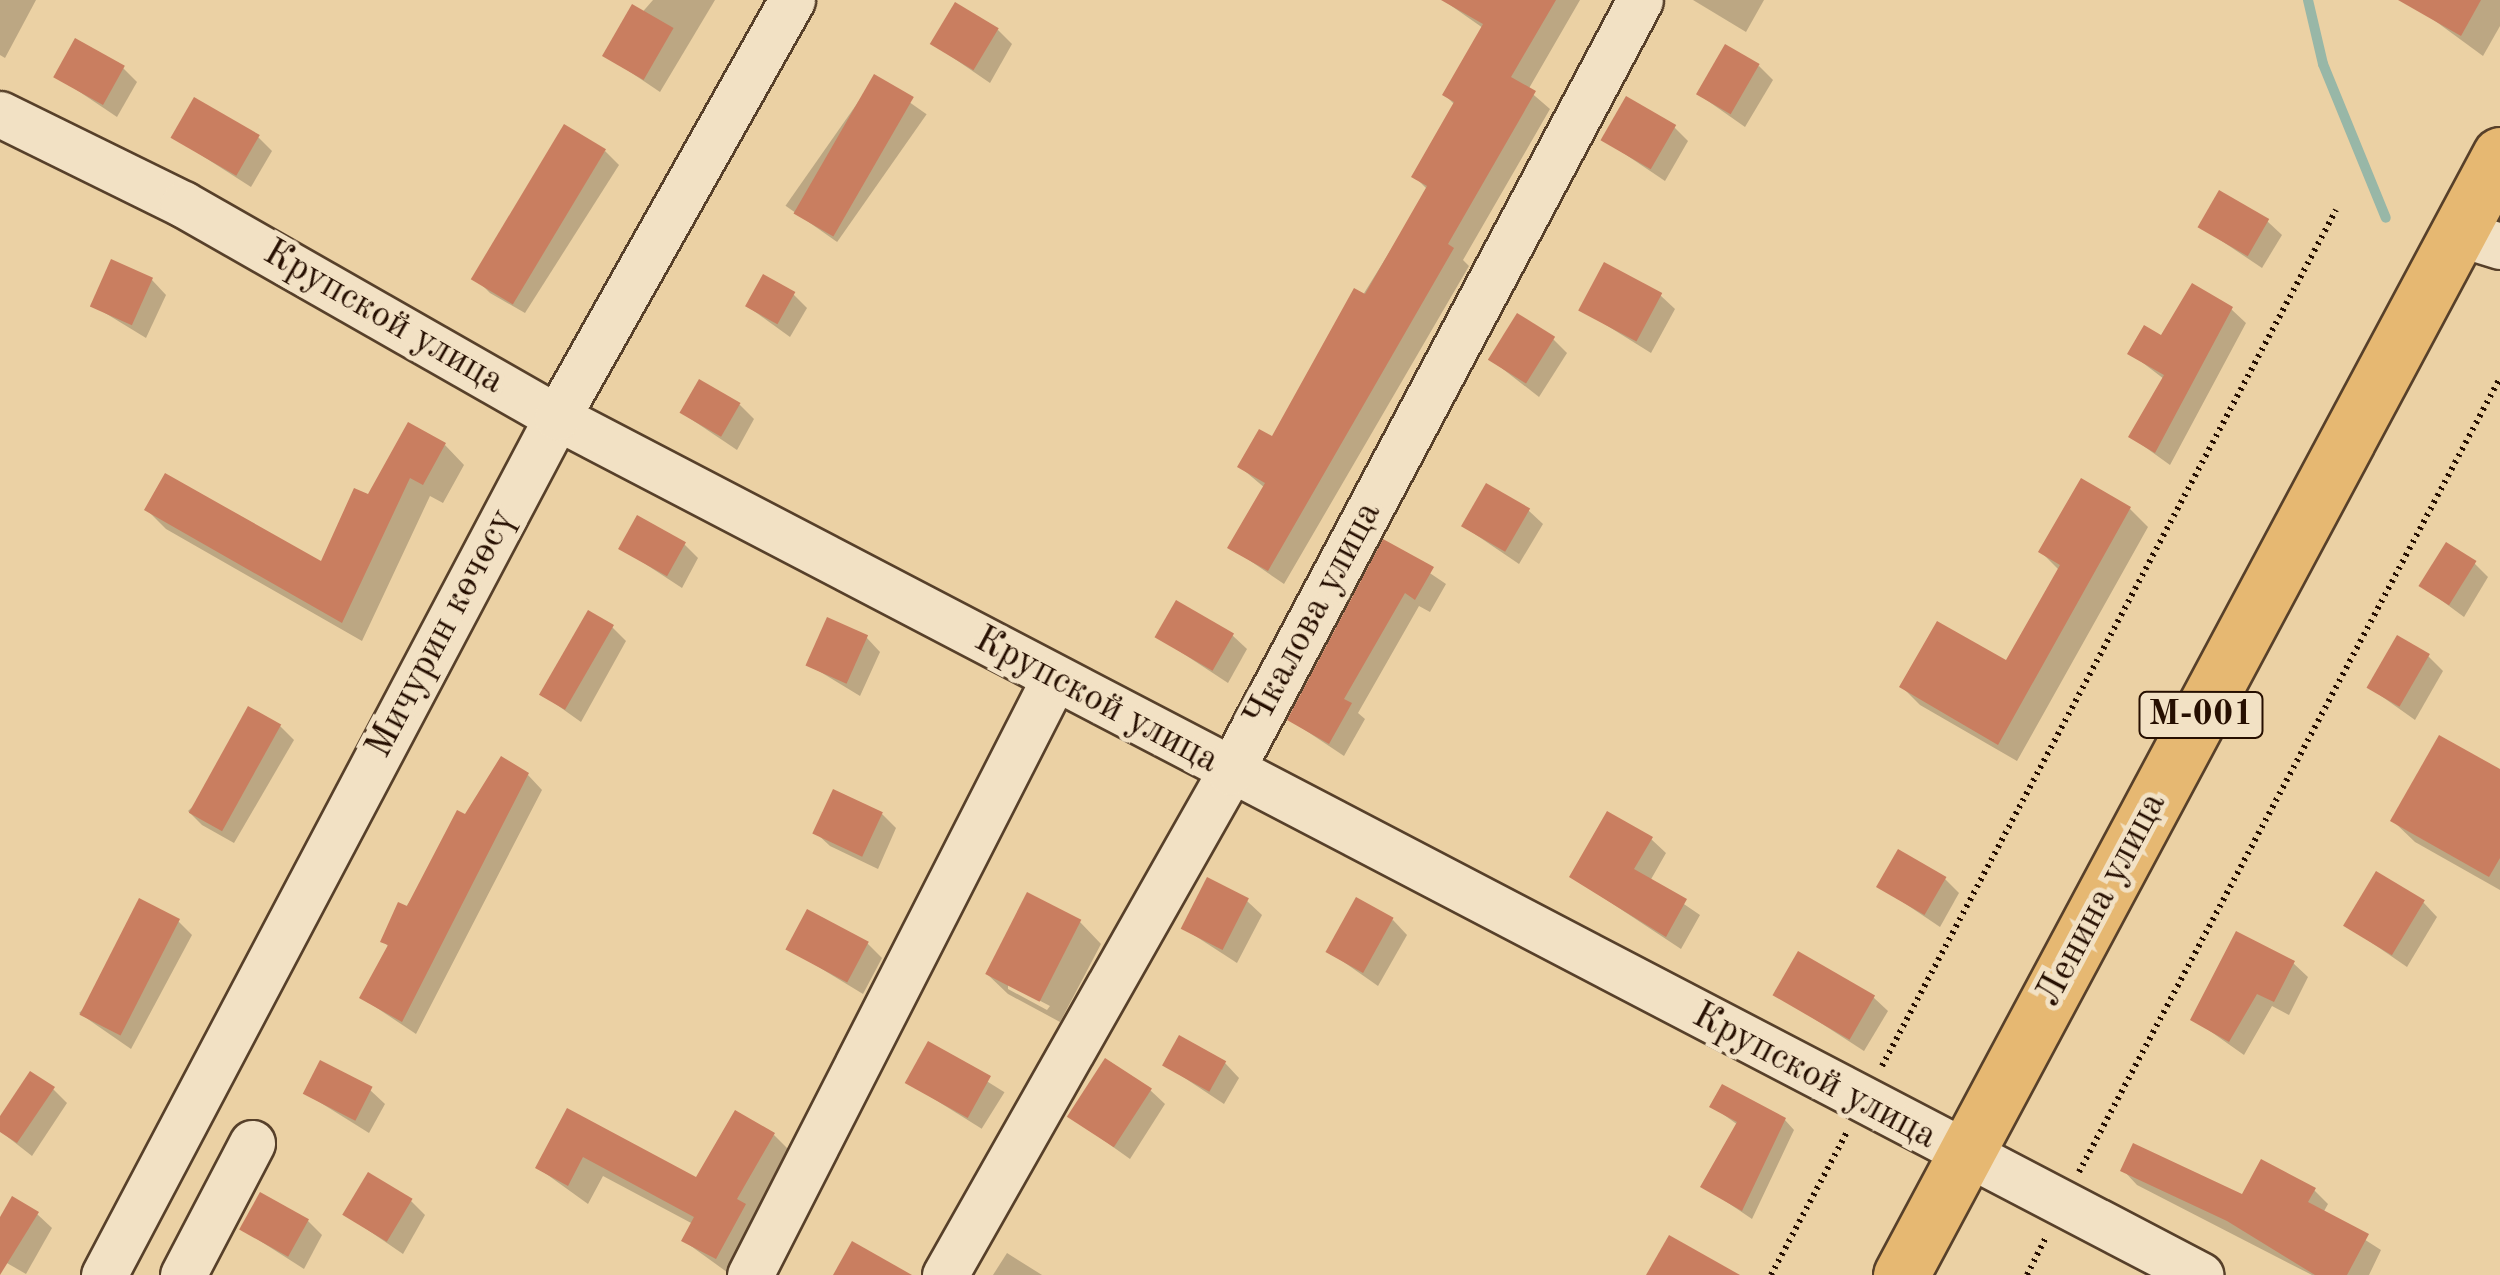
<!DOCTYPE html>
<html>
<head>
<meta charset="utf-8">
<style>
	body { margin:0 }
	#map { position:relative; width:2500px; height:1275px; overflow:hidden; background:#ebd1a4; font-family:"Old Standard TT",serif }
	div>[style] { position:absolute }
	[style*='--x'] { left:calc(var(--x)*1px); top:calc(var(--y)*1px); width:calc(var(--w)*1px); rotate:calc(var(--a)*1deg) }
	.shadow>* { inset:0; background:#0003; transform-origin:0 0 }
	.stream>* { height:10px; margin:-5px; padding:0 5px; transform-origin:5px; border-radius:5px; background:#98b7a7 }
	.building>* { inset:0; background:#c97e60; transform-origin:0 0 }
	.path>* { height:6px; margin-top:-3px; transform-origin:0; background:repeating-linear-gradient(90deg,#260f01 0 2.5px,transparent 0 7.5px) }
	.roads { filter:drop-shadow(2px 0 #57402a) drop-shadow(-2px 0 #57402a) drop-shadow(0 2px #57402a) drop-shadow(0 -2px #57402a) }
	.minor>* { height:45px; margin:-22.5px; padding:0 22.5px; transform-origin:22.5px; border-radius:22.5px; background:#f2e1c4 }
	.major>* { height:55px; margin:-27.5px; padding:0 27.5px; transform-origin:27.5px; border-radius:27.5px; background:#e6b872 }
	span { translate:-50% -50%; white-space:nowrap; text-align:center; line-height:1.15; -webkit-text-stroke:10px #f2e1c4; paint-order:stroke }
	.shield-label span { padding:2px 8px; background:#f2e1c4; border:2px solid; border-radius:8px; -webkit-text-stroke-width:0 }
	.shield-label { font-size:35px; color:#260f01; font-weight:700 }
	.street-label { font-size:38px; color:#260f01 }
</style>
</head>
<body>
<div id="map">
	<div class="shadow">
		<div style="clip-path:polygon(0 0,36px 0,5px 58px,0 55px)"></div>
		<div style="clip-path:polygon(653px 0,715px 0,660px 92px,605px 55px)"></div>
		<div style="clip-path:polygon(1443px 0,1580px 0,1528px 90px,1550px 109px,1463px 260px,1469px 266px,1284px 584px,1230px 547px,1265px 488px,1240px 467px,1273px 440px,1428px 190px,1414px 176px,1455px 105px,1445px 95px,1483px 28px)"></div>
		<div style="clip-path:polygon(1693px 0,1764px 0,1746px 32px)"></div>
		<div style="clip-path:polygon(2435px 0,2500px 0,2500px 26px,2483px 56px,2427px 15px)"></div>
		<div style="clip-path:polygon(998px 30px,1012px 44px,990px 83px,933px 44px)"></div>
		<div style="clip-path:polygon(1759px 66px,1773px 80px,1745px 127px,1698px 94px)"></div>
		<div style="clip-path:polygon(123px 68px,137px 82px,117px 117px,56px 76px)"></div>
		<div style="left:875px;top:78px;width:63px;height:156px;rotate:35deg"></div>
		<div style="clip-path:polygon(1674px 127px,1688px 141px,1665px 181px,1604px 140px)"></div>
		<div style="clip-path:polygon(173px 137px,258px 137px,272px 151px,251px 187px)"></div>
		<div style="clip-path:polygon(605px 151px,619px 165px,525px 313px,490px 293px,476px 279px)"></div>
		<div style="clip-path:polygon(2267px 221px,2282px 235px,2262px 268px,2201px 227px)"></div>
		<div style="clip-path:polygon(152px 280px,166px 295px,146px 338px,92px 305px)"></div>
		<div style="clip-path:polygon(793px 294px,807px 308px,790px 337px,747px 306px)"></div>
		<div style="clip-path:polygon(1660px 295px,1675px 309px,1651px 353px,1582px 310px)"></div>
		<div style="clip-path:polygon(2231px 309px,2246px 323px,2170px 465px,2131px 437px,2164px 379px,2130px 353px)"></div>
		<div style="clip-path:polygon(1553px 339px,1567px 353px,1539px 397px,1490px 359px)"></div>
		<div style="clip-path:polygon(740px 405px,754px 419px,737px 450px,682px 413px)"></div>
		<div style="clip-path:polygon(445px 445px,464px 465px,443px 503px,430px 496px,362px 641px,166px 529px,147px 510px,323px 565px,369px 498px)"></div>
		<div style="clip-path:polygon(2130px 509px,2148px 527px,2017px 761px,1920px 705px,1902px 687px,2007px 664px,2060px 571px,2041px 552px)"></div>
		<div style="clip-path:polygon(1528px 510px,1543px 524px,1519px 564px,1463px 526px)"></div>
		<div style="clip-path:polygon(1384px 542px,1446px 584px,1430px 612px,1419px 606px,1358px 713px,1365px 719px,1344px 756px,1290px 720px)"></div>
		<div style="clip-path:polygon(684px 544px,698px 558px,682px 588px,621px 548px)"></div>
		<div style="clip-path:polygon(2474px 563px,2488px 577px,2464px 617px,2422px 586px)"></div>
		<div style="clip-path:polygon(612px 627px,626px 641px,581px 722px,543px 695px)"></div>
		<div style="clip-path:polygon(1232px 635px,1247px 649px,1228px 683px,1158px 637px)"></div>
		<div style="clip-path:polygon(866px 637px,880px 652px,860px 696px,809px 665px)"></div>
		<div style="clip-path:polygon(2428px 656px,2443px 671px,2415px 720px,2370px 688px)"></div>
		<div style="clip-path:polygon(280px 726px,294px 740px,234px 843px,202px 825px,188px 811px)"></div>
		<div style="clip-path:polygon(2500px 772px,2500px 890px,2415px 842px,2393px 821px)"></div>
		<div style="clip-path:polygon(528px 775px,542px 790px,416px 1034px,362px 998px,389px 947px,383px 941px,466px 818px)"></div>
		<div style="clip-path:polygon(882px 814px,896px 828px,878px 869px,830px 846px,815px 832px)"></div>
		<div style="clip-path:polygon(1651px 839px,1666px 853px,1650px 881px,1700px 915px,1681px 949px,1572px 877px)"></div>
		<div style="clip-path:polygon(1945px 879px,1959px 893px,1940px 927px,1879px 886px)"></div>
		<div style="clip-path:polygon(1247px 901px,1262px 915px,1237px 963px,1183px 928px)"></div>
		<div style="clip-path:polygon(2423px 902px,2437px 917px,2407px 967px,2346px 925px)"></div>
		<div style="clip-path:polygon(1393px 920px,1407px 935px,1378px 986px,1328px 951px)"></div>
		<div style="clip-path:polygon(178px 921px,192px 935px,131px 1049px,79px 1013px)"></div>
		<div style="clip-path:polygon(evenodd,1080px 922px,1101px 944px,1060px 1022px,1008px 994px,986px 973px,1080px 922px,1008px 984px,1050px 1006px,1047px 1010px,1008px 989px,1008px 984px)"></div>
		<div style="clip-path:polygon(868px 944px,882px 958px,863px 994px,789px 949px)"></div>
		<div style="clip-path:polygon(2293px 963px,2308px 977px,2289px 1015px,2272px 1006px,2244px 1055px,2193px 1019px)"></div>
		<div style="clip-path:polygon(1776px 994px,1873px 997px,1888px 1011px,1864px 1051px)"></div>
		<div style="left:929px;top:1045px;width:89px;height:43px;rotate:32deg"></div>
		<div style="clip-path:polygon(1225px 1063px,1239px 1078px,1224px 1104px,1165px 1065px)"></div>
		<div style="clip-path:polygon(53px 1089px,67px 1103px,32px 1156px,0 1131px,0 1121px)"></div>
		<div style="clip-path:polygon(370px 1090px,385px 1104px,369px 1133px,305px 1093px)"></div>
		<div style="clip-path:polygon(1150px 1090px,1165px 1104px,1130px 1159px,1071px 1117px)"></div>
		<div style="clip-path:polygon(1713px 1107px,1785px 1120px,1794px 1130px,1752px 1219px,1703px 1186px,1738px 1125px)"></div>
		<div style="clip-path:polygon(568px 1112px,697px 1181px,774px 1135px,794px 1155px,731px 1275px,684px 1241px,693px 1224px,603px 1176px,588px 1204px,538px 1168px)"></div>
		<div style="clip-path:polygon(2123px 1170px,2243px 1197px,2314px 1190px,2328px 1204px,2323px 1213px,2381px 1250px,2369px 1275px,2312px 1275px,2137px 1185px)"></div>
		<div style="clip-path:polygon(411px 1201px,425px 1215px,403px 1254px,346px 1215px)"></div>
		<div style="clip-path:polygon(37px 1214px,52px 1228px,26px 1274px,0 1259px,0 1222px)"></div>
		<div style="clip-path:polygon(308px 1221px,322px 1235px,304px 1269px,243px 1230px)"></div>
		<div style="clip-path:polygon(1007px 1253px,1042px 1275px,993px 1275px)"></div>
	</div>
	<div class="stream">
		<div style="--x:2308;--y:0;--w:66;--a:76.8"></div>
		<div style="--x:2323;--y:64;--w:166;--a:67.8"></div>
	</div>
	<div class="building">
		<div style="clip-path:polygon(1441px 0,1556px 0,1511px 77px,1536px 91px,1448px 244px,1454px 248px,1268px 571px,1227px 548px,1265px 483px,1237px 467px,1259px 429px,1272px 436px,1354px 288px,1365px 294px,1427px 186px,1411px 177px,1454px 102px,1442px 95px,1483px 24px)"></div>
		<div style="clip-path:polygon(2398px 0,2481px 0,2461px 36px)"></div>
		<div style="left:955px;top:2px;width:51px;height:49px;rotate:31deg"></div>
		<div style="left:632px;top:4px;width:48px;height:60px;rotate:30deg"></div>
		<div style="left:75px;top:38px;width:57px;height:45px;rotate:29deg"></div>
		<div style="left:1725px;top:44px;width:40px;height:58px;rotate:30deg"></div>
		<div style="left:874px;top:74px;width:46px;height:161px;rotate:30deg"></div>
		<div style="left:1626px;top:96px;width:58px;height:51px;rotate:30deg"></div>
		<div style="left:194px;top:97px;width:76px;height:47px;rotate:30deg"></div>
		<div style="left:564px;top:124px;width:49px;height:181px;rotate:31deg"></div>
		<div style="left:2219px;top:190px;width:58px;height:43px;rotate:30deg"></div>
		<div style="left:111px;top:259px;width:46px;height:52px;rotate:24deg"></div>
		<div style="left:1604px;top:262px;width:66px;height:55px;rotate:28deg"></div>
		<div style="left:763px;top:274px;width:37px;height:37px;rotate:29deg"></div>
		<div style="clip-path:polygon(2192px 283px,2233px 307px,2155px 453px,2128px 437px,2164px 375px,2127px 354px,2144px 325px,2161px 335px)"></div>
		<div style="left:1517px;top:313px;width:45px;height:55px;rotate:32deg"></div>
		<div style="left:699px;top:379px;width:48px;height:39px;rotate:30deg"></div>
		<div style="clip-path:polygon(408px 422px,446px 443px,423px 485px,410px 478px,342px 623px,144px 510px,165px 473px,321px 561px,354px 488px,368px 494px)"></div>
		<div style="clip-path:polygon(2081px 478px,2131px 507px,1998px 745px,1899px 687px,1937px 621px,2006px 660px,2060px 565px,2038px 552px)"></div>
		<div style="left:1486px;top:483px;width:51px;height:50px;rotate:30deg"></div>
		<div style="left:637px;top:515px;width:56px;height:39px;rotate:29deg"></div>
		<div style="clip-path:polygon(1383px 539px,1434px 567px,1415px 600px,1405px 593px,1344px 699px,1352px 703px,1329px 744px,1287px 720px)"></div>
		<div style="left:2446px;top:542px;width:36px;height:52px;rotate:32deg"></div>
		<div style="left:1176px;top:600px;width:67px;height:43px;rotate:30deg"></div>
		<div style="left:588px;top:610px;width:30px;height:98px;rotate:30deg"></div>
		<div style="left:827px;top:617px;width:45px;height:53px;rotate:24deg"></div>
		<div style="left:2397px;top:635px;width:38px;height:61px;rotate:30deg"></div>
		<div style="left:248px;top:706px;width:38px;height:122px;rotate:29deg"></div>
		<div style="clip-path:polygon(2439px 735px,2500px 769px,2500px 858px,2489px 877px,2390px 821px)"></div>
		<div style="clip-path:polygon(501px 756px,529px 773px,402px 1022px,359px 998px,388px 945px,380px 942px,398px 902px,407px 906px,457px 810px,465px 814px)"></div>
		<div style="left:833px;top:789px;width:55px;height:49px;rotate:25deg"></div>
		<div style="clip-path:polygon(1607px 811px,1653px 837px,1634px 869px,1687px 899px,1666px 937px,1569px 877px)"></div>
		<div style="left:1898px;top:849px;width:56px;height:44px;rotate:30deg"></div>
		<div style="left:2376px;top:871px;width:57px;height:64px;rotate:31deg"></div>
		<div style="left:1207px;top:877px;width:47px;height:58px;rotate:27deg"></div>
		<div style="left:1027px;top:892px;width:61px;height:92px;rotate:27deg"></div>
		<div style="left:1356px;top:897px;width:43px;height:63px;rotate:29deg"></div>
		<div style="left:139px;top:898px;width:46px;height:131px;rotate:27deg"></div>
		<div style="left:807px;top:909px;width:70px;height:46px;rotate:28deg"></div>
		<div style="clip-path:polygon(2236px 931px,2295px 961px,2274px 1002px,2257px 994px,2229px 1042px,2190px 1020px)"></div>
		<div style="left:1798px;top:951px;width:89px;height:51px;rotate:30deg"></div>
		<div style="left:1179px;top:1035px;width:54px;height:35px;rotate:29deg"></div>
		<div style="left:928px;top:1041px;width:72px;height:48px;rotate:29deg"></div>
		<div style="left:1105px;top:1058px;width:56px;height:70px;rotate:33deg"></div>
		<div style="left:320px;top:1060px;width:59px;height:38px;rotate:27deg"></div>
		<div style="clip-path:polygon(30px 1071px,55px 1087px,17px 1143px,0 1132px,0 1116px)"></div>
		<div style="clip-path:polygon(1722px 1084px,1786px 1118px,1742px 1211px,1700px 1187px,1737px 1122px,1709px 1107px)"></div>
		<div style="clip-path:polygon(567px 1108px,696px 1177px,735px 1110px,775px 1133px,737px 1199px,746px 1204px,716px 1259px,681px 1241px,694px 1217px,583px 1157px,568px 1186px,535px 1168px)"></div>
		<div style="clip-path:polygon(2133px 1143px,2242px 1194px,2261px 1159px,2316px 1188px,2308px 1202px,2369px 1234px,2347px 1275px,2315px 1275px,2227px 1221px,2120px 1171px)"></div>
		<div style="left:368px;top:1172px;width:52px;height:50px;rotate:31deg"></div>
		<div style="left:260px;top:1192px;width:56px;height:43px;rotate:29deg"></div>
		<div style="clip-path:polygon(12px 1196px,39px 1212px,0 1275px,0 1217px)"></div>
		<div style="clip-path:polygon(1669px 1235px,1740px 1275px,1646px 1275px)"></div>
		<div style="clip-path:polygon(852px 1241px,912px 1275px,833px 1275px)"></div>
	</div>
	<div class="path">
		<div style="--x:1882;--y:1066;--w:969;--a:-62.06"></div>
		<div style="--x:2079;--y:1172;--w:899;--a:-62.07"></div>
		<div style="--x:1771;--y:1275;--w:164;--a:-62"></div>
		<div style="--x:2027;--y:1275;--w:42;--a:-63.4"></div>
	</div>
	<div class="roads">
		<div class="minor">
			<div style="--x:0;--y:114;--w:204;--a:26.2"></div>
			<div style="--x:183;--y:204;--w:430;--a:29.7"></div>
			<div style="--x:557;--y:417;--w:1854;--a:27.57"></div>
			<div style="--x:2458;--y:233;--w:44;--a:17.2"></div>
			<div style="--x:104;--y:1275;--w:970;--a:-62.17"></div>
			<div style="--x:557;--y:417;--w:479;--a:-60.6"></div>
			<div style="--x:183;--y:1275;--w:149;--a:-62.4"></div>
			<div style="--x:750;--y:1275;--w:669;--a:-62.98"></div>
			<div style="--x:945;--y:1275;--w:578;--a:-60.46"></div>
			<div style="--x:1230;--y:772;--w:874;--a:-62.03"></div>
		</div>
		<div class="major">
			<div style="--x:1901;--y:1275;--w:1270;--a:-61.86"></div>
		</div>
	</div>
	<div class="shield-label">
		<span style="left:2201px;top:715px">М-001</span>
	</div>
	<div class="street-label">
		<span style="left:383px;top:318px;rotate:30deg">Крупской улица</span>
		<span style="left:1314px;top:615px;rotate:-62deg">Чкалова улица</span>
		<span style="left:442px;top:634px;rotate:-62deg">Мичурин көчөсү</span>
		<span style="left:1096px;top:701px;rotate:28deg">Крупской улица</span>
		<span style="left:2102px;top:900px;rotate:-62deg">Ленина улица</span>
		<span style="left:1814px;top:1077px;rotate:28deg">Крупской улица</span>
	</div>
</div>
</body>
</html>
